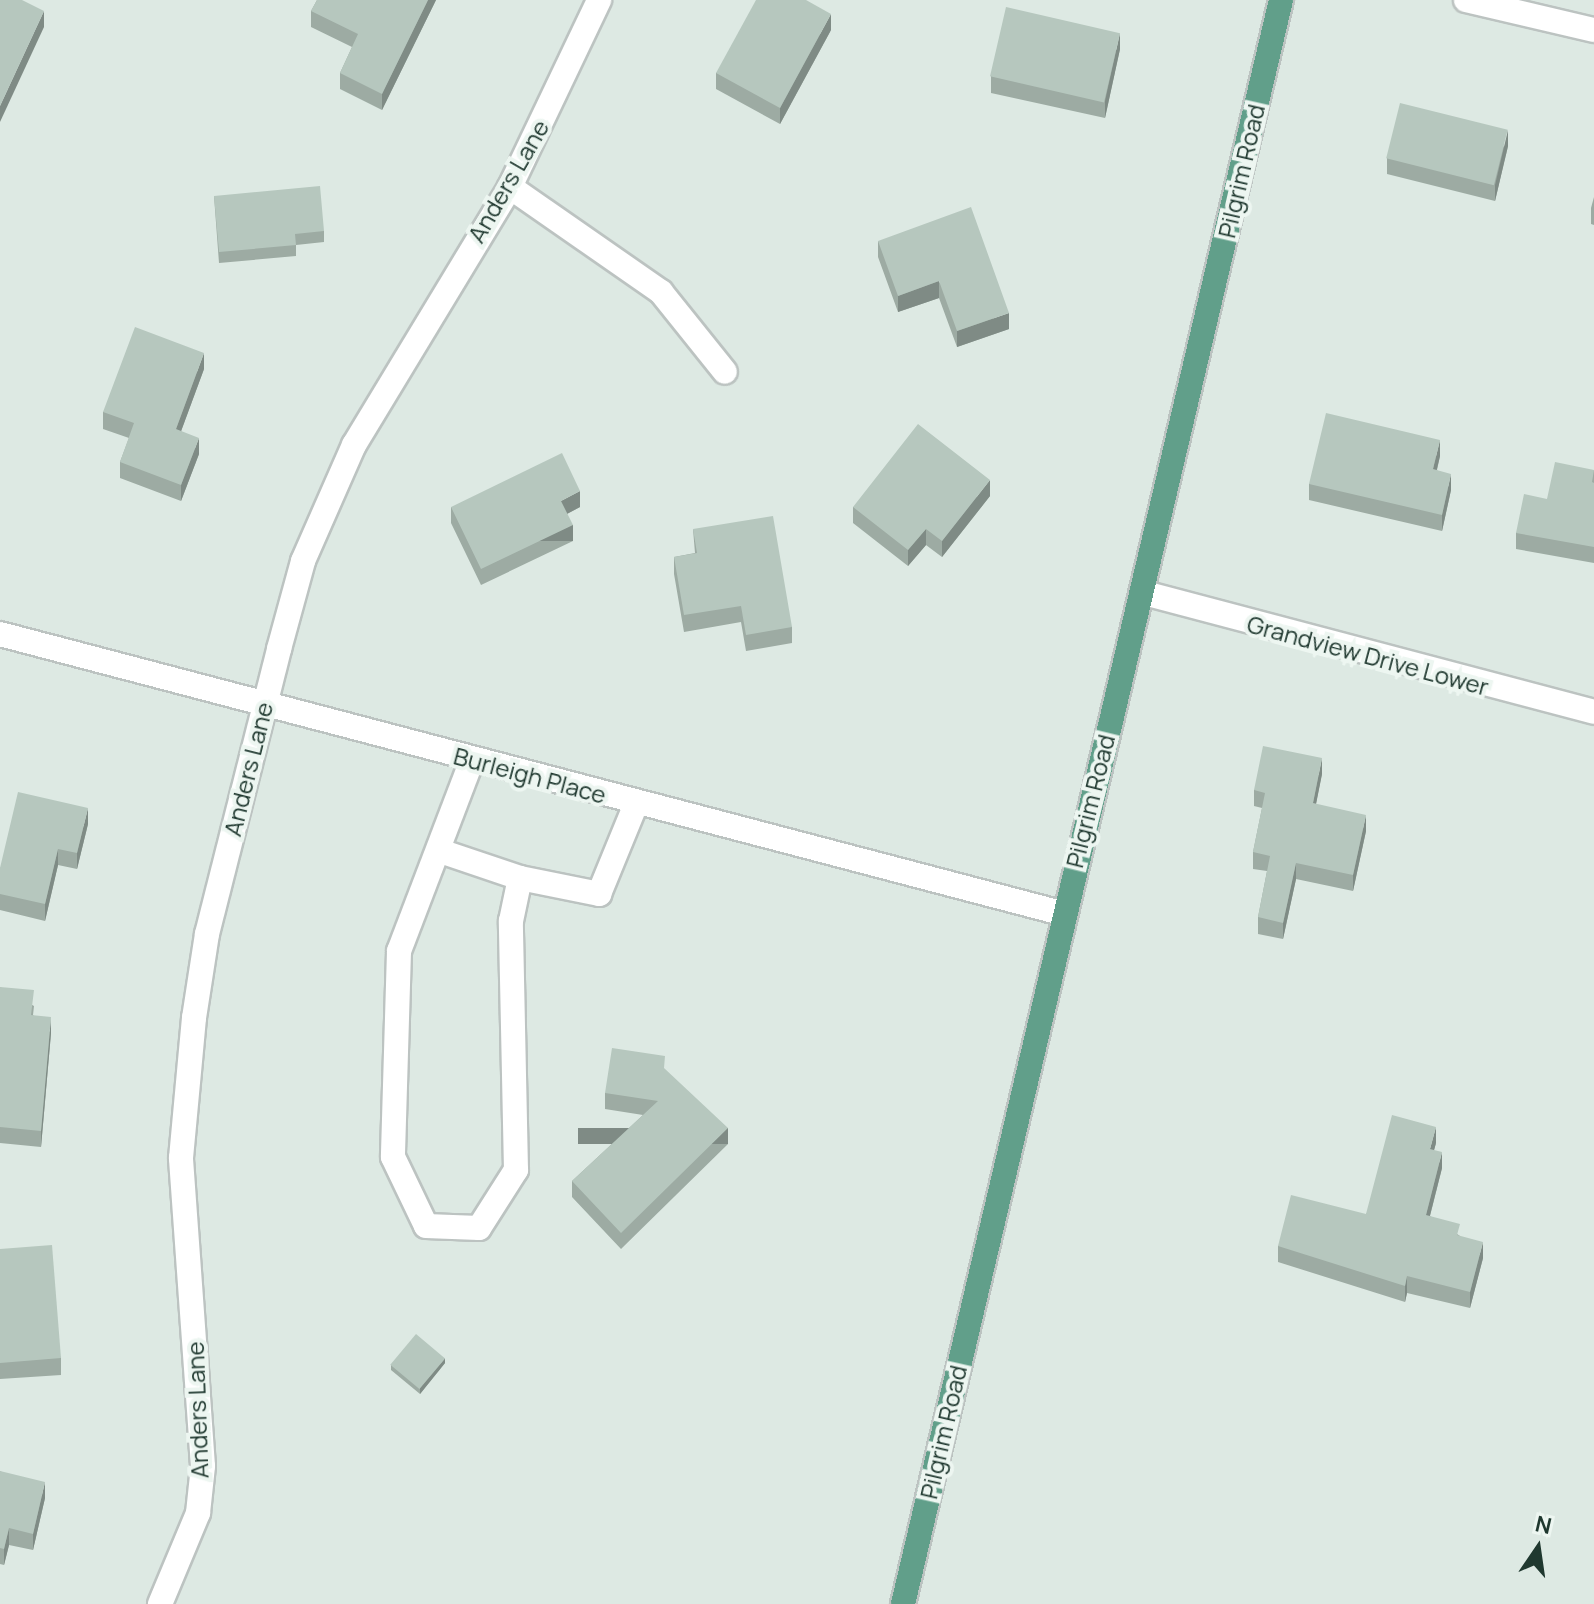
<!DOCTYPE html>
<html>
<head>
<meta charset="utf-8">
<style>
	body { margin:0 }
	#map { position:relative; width:1594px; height:1604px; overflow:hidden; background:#dde9e3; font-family:Manrope,sans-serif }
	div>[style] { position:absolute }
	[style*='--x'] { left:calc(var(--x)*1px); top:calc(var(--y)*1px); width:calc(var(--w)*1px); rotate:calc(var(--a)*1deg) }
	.roads { filter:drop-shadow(2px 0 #bcc3c1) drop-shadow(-2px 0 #bcc3c1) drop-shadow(0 2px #bcc3c1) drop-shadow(0 -2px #bcc3c1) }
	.minor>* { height:24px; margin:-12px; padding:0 12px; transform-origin:12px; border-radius:12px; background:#fff }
	.major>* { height:24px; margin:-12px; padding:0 12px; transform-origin:12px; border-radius:12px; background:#619f8a }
	.wall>* { inset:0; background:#9daba3 }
	.shaded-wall>* { inset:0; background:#7f8b85; transform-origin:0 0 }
	.building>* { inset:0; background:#b6c7be; transform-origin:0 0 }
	span { translate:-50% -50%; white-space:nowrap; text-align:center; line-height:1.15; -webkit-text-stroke:8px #edf6f1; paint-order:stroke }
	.street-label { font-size:24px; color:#1f382f }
	.north { position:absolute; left:1498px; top:1508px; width:80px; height:80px; -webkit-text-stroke:6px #edf6f1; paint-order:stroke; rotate:13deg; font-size:22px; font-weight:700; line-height:32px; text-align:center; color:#1f382f }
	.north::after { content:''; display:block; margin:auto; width:28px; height:36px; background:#1f382f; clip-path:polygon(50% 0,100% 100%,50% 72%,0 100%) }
</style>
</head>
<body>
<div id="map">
	<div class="roads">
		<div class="minor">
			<div style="--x:1466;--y:0;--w:131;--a:13.2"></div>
			<div style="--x:510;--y:187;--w:184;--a:34.8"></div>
			<div style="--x:661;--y:292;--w:102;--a:51.3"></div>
			<div style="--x:1144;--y:593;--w:465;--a:14.8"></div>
			<div style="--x:0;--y:634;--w:1097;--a:14.73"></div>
			<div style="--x:472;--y:760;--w:204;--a:110.9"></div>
			<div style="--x:399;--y:951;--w:206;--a:91.7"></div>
			<div style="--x:393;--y:1157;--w:76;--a:64.4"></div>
			<div style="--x:426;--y:1226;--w:53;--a:2.2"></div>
			<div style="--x:479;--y:1228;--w:69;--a:-57.5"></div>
			<div style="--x:516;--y:1170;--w:249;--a:-91.2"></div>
			<div style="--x:511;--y:921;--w:44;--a:-78.2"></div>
			<div style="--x:520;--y:878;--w:81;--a:11.4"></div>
			<div style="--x:599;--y:894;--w:97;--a:-67.7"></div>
			<div style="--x:443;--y:852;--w:81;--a:18.7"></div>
			<div style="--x:160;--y:1604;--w:99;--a:-67.3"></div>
			<div style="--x:198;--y:1513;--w:47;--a:-83.9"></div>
			<div style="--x:203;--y:1466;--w:309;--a:-94.1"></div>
			<div style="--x:181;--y:1158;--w:141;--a:-84.7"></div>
			<div style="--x:194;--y:1018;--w:85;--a:-81.2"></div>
			<div style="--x:207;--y:934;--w:294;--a:-75.8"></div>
			<div style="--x:279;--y:649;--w:91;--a:-74.7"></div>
			<div style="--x:303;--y:561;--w:127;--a:-66.3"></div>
			<div style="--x:354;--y:445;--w:301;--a:-58.8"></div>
			<div style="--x:510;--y:187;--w:207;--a:-64.5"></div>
		</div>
		<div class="major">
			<div style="--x:903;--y:1604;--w:1648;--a:-76.74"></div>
		</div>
	</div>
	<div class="wall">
		<div style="clip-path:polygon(317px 0,436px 0,382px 110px,340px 89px,340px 73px,352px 47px,311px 27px,311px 11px)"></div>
		<div style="clip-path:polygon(831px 30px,780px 124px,716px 89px,716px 73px)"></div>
		<div style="clip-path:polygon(1120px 49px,1105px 118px,991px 93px,991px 76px)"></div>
		<div style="clip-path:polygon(1508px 146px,1495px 201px,1387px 174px,1387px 158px)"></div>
		<div style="clip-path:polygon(214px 196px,324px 231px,324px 242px,296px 245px,296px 256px,219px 263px)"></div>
		<div style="clip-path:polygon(1594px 197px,1594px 225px,1591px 224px,1591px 208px)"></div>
		<div style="clip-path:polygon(878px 241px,1009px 329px,957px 347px,939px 298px,898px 312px,878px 257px)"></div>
		<div style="clip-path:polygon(204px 369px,181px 431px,199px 454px,181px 501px,120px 478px,120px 462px,129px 438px,103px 429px,103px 412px)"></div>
		<div style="clip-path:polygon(1440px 456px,1437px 470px,1451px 490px,1442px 531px,1309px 500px,1309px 484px)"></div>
		<div style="clip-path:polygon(1594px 470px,1594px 563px,1516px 549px,1516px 533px,1547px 499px)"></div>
		<div style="clip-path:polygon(990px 496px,942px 557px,926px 545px,908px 566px,853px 523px,853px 507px)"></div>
		<div style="clip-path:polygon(451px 507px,580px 507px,567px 514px,573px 541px,481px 585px,451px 523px)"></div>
		<div style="clip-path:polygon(693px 529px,792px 627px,792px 643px,746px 651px,741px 622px,684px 632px,674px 574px,674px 557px,695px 553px)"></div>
		<div style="clip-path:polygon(1322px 774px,1316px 804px,1366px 831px,1353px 891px,1296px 879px,1283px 939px,1258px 934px,1258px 917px,1267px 871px,1253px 869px,1253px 852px,1262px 808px,1254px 806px,1254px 790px)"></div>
		<div style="clip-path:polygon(88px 824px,77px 869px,58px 865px,45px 921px,0 910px,0 868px)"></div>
		<div style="clip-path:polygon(0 987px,34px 1006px,33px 1015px,51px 1033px,41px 1147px,0 1143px)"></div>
		<div style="clip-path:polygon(665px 1070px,728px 1144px,621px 1249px,572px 1197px,572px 1181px,643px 1115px,605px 1109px,605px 1093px)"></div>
		<div style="clip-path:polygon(1436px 1143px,1434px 1150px,1442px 1168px,1430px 1216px,1460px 1236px,1483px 1258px,1470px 1308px,1407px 1293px,1405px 1302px,1278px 1262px,1278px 1246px,1366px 1214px)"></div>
		<div style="clip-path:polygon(0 1249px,61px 1358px,61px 1375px,0 1379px)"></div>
		<div style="clip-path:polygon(445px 1363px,420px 1394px,391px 1370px,391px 1365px)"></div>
		<div style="clip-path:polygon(0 1471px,45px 1498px,33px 1550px,9px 1545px,4px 1565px,0 1564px)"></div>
	</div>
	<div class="shaded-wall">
		<div style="clip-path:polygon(428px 0,436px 0,382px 110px,382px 94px)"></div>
		<div style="clip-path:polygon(44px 11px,44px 27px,0 122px,0 106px)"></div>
		<div style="clip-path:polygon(831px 14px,831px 30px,780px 124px,780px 108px)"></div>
		<div style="clip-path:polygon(1120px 33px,1120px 49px,1105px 118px,1105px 101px)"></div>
		<div style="clip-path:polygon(1508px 130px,1508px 146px,1495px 201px,1495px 185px)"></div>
		<div style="clip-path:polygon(939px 281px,939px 298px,898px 312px,898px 296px)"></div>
		<div style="clip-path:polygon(1009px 313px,1009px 329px,957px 347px,957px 331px)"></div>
		<div style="clip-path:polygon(204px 353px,204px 369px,176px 445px,176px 429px)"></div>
		<div style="clip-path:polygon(199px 438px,199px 454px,181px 501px,181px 485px)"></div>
		<div style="clip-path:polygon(1440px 440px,1440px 456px,1433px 485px,1433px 469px)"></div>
		<div style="clip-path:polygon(1451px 474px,1451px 490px,1442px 531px,1442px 515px)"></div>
		<div style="clip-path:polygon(990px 480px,990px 496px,942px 557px,942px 541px)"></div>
		<div style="clip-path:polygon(580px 491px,580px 507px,561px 517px,561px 501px)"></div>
		<div style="left:573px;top:525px;width:16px;height:102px;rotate:90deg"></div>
		<div style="clip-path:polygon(926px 529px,926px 545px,908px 566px,908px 550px)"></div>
		<div style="clip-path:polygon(1322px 758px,1322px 774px,1313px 819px,1313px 803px)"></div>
		<div style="clip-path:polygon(88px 808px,88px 824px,77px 869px,77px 853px)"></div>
		<div style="clip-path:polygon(1366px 815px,1366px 831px,1353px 891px,1353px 875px)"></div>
		<div style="clip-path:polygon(58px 849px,58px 865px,45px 921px,45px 904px)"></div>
		<div style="clip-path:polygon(1296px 863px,1296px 879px,1283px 939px,1283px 923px)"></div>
		<div style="clip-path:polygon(51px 1017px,51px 1033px,41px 1147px,41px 1131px)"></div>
		<div style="clip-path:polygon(1436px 1127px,1436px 1143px,1430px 1165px,1430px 1149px)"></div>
		<div style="left:728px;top:1128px;width:16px;height:150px;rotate:90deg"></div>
		<div style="clip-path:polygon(1442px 1152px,1442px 1168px,1426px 1231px,1426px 1215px)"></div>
		<div style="clip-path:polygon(1483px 1242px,1483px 1258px,1470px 1308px,1470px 1292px)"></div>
		<div style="clip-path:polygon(1407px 1276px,1407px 1293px,1405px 1302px,1405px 1286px)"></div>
		<div style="clip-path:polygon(445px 1358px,445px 1363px,420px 1394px,420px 1388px)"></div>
		<div style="clip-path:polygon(45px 1482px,45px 1498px,33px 1550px,33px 1534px)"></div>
		<div style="clip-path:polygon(9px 1528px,9px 1545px,4px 1565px,4px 1549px)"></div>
	</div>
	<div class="building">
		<div style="clip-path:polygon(0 0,22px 0,44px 11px,0 106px)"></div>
		<div style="clip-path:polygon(317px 0,428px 0,382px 94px,340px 73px,358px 34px,311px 11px)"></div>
		<div style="clip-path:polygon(756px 0,806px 0,831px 14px,780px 108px,716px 73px)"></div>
		<div style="left:1006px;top:7px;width:117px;height:71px;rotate:13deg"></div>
		<div style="left:1400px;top:103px;width:111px;height:57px;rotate:14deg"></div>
		<div style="clip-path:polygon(320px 186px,324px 231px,295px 234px,296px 245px,219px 252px,214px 196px)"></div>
		<div style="clip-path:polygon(971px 207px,1009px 313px,957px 331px,939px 281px,898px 296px,878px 241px)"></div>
		<div style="clip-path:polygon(135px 327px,204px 353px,176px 429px,199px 438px,181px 485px,120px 462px,134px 423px,103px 412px)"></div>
		<div style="clip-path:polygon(1326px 413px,1440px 440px,1433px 469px,1451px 474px,1442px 515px,1309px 484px)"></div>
		<div style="clip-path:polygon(918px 424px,990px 480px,942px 541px,926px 529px,908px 550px,853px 507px)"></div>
		<div style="clip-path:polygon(562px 453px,580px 491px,561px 501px,573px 525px,481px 569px,451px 507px)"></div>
		<div style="clip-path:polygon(1555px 462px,1594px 470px,1592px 482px,1594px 483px,1594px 547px,1516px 533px,1524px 494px,1547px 499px)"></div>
		<div style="clip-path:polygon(773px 516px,792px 627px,746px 635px,741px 606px,684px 615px,674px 557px,697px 553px,693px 529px)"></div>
		<div style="clip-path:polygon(1263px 746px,1322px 758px,1313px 803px,1366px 815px,1353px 875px,1296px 863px,1283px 923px,1258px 917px,1270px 856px,1253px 852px,1265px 793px,1254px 790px)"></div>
		<div style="clip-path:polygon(18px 792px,88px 808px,77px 853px,58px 849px,45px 904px,0 894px,0 868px)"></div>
		<div style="clip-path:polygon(0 987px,34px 990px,31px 1015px,51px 1017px,41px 1131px,0 1127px)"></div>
		<div style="clip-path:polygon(612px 1048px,665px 1056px,664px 1068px,728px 1128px,621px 1233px,572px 1181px,658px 1101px,605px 1093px)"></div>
		<div style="clip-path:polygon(1392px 1115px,1436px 1127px,1430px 1149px,1442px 1152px,1426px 1215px,1460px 1224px,1457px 1235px,1483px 1242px,1470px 1292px,1407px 1276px,1405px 1286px,1278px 1246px,1291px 1195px,1366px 1214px)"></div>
		<div style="clip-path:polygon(52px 1245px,61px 1358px,0 1363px,0 1249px)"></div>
		<div style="left:416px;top:1334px;width:38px;height:40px;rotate:40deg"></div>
		<div style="clip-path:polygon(0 1471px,45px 1482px,33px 1534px,9px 1528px,4px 1549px,0 1548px)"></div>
	</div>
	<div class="street-label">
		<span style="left:1241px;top:171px;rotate:-77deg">Pilgrim Road</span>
		<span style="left:508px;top:181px;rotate:-60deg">Anders Lane</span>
		<span style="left:1368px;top:655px;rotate:15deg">Grandview Drive Lower</span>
		<span style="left:248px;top:769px;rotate:-76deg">Anders Lane</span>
		<span style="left:530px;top:775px;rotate:15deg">Burleigh Place</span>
		<span style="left:1090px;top:801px;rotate:-76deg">Pilgrim Road</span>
		<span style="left:197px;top:1410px;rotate:-92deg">Anders Lane</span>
		<span style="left:943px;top:1432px;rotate:-77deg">Pilgrim Road</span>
	</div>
	<div class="north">N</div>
</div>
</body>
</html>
